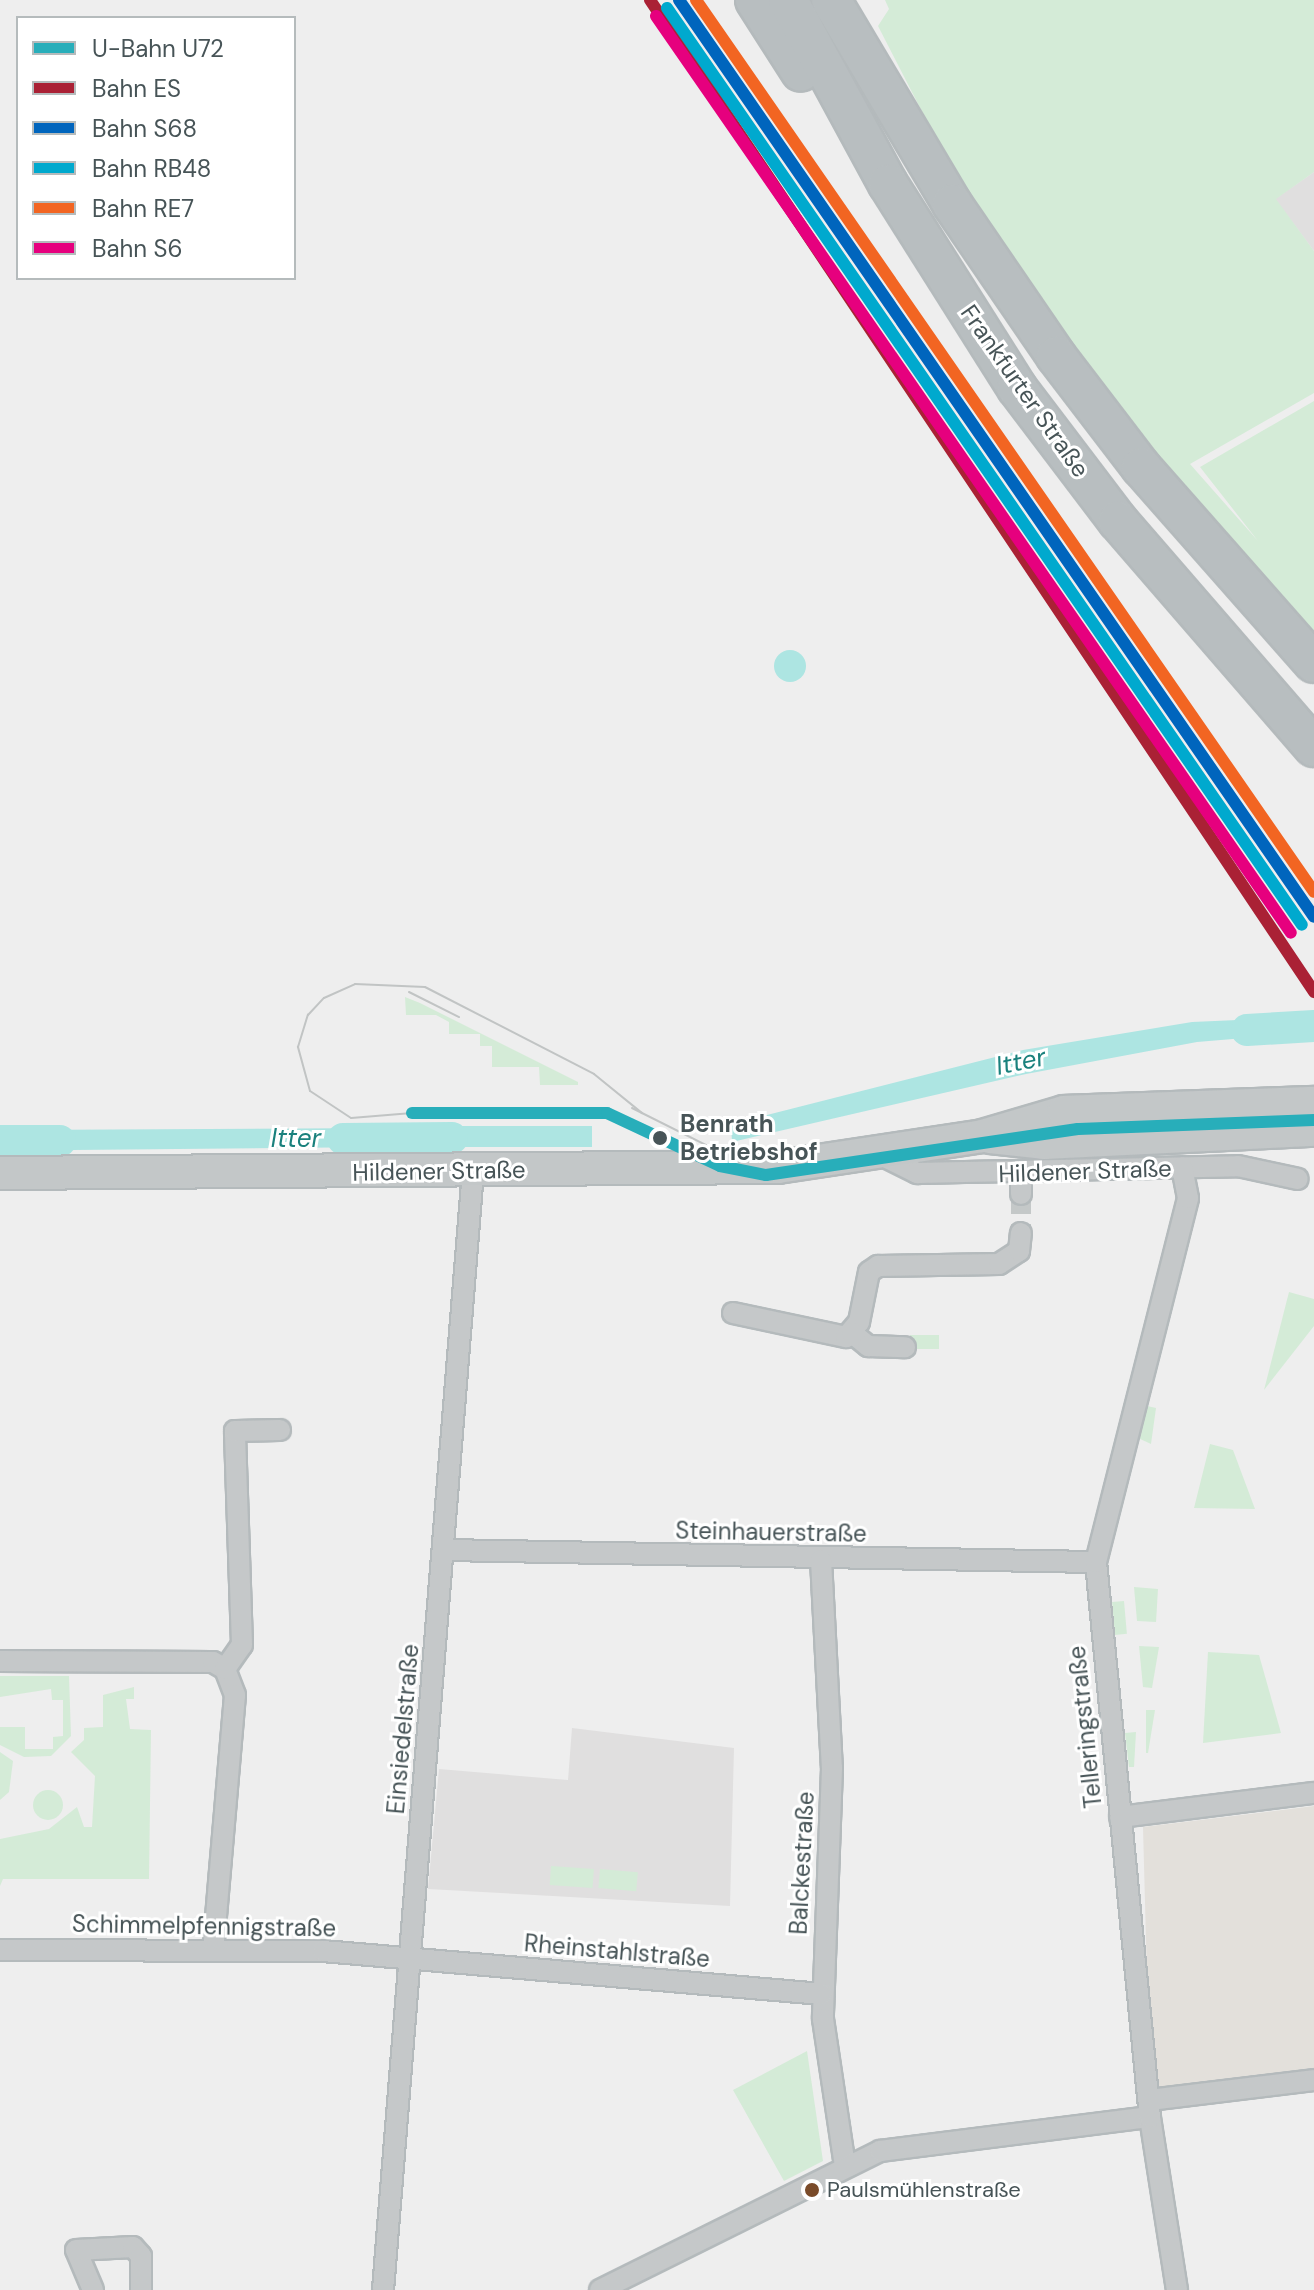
<!DOCTYPE html>
<html>
<head>
<meta charset="utf-8">
<style>
	body { margin:0 }
	#map { position:relative; width:1314px; height:2290px; overflow:hidden; background:#eee; font-family:"DM Sans",sans-serif }
	div>[style] { position:absolute }
	[style*='--x'] { left:calc(var(--x)*1px); top:calc(var(--y)*1px); width:calc(var(--w)*1px); rotate:calc(var(--a)*1deg) }
	.commercial>* { inset:0; background:#e3e0db }
	.education>* { inset:0; background:#e0dfdf }
	.green>* { inset:0; background:#d4ebd7; transform-origin:0 0 }
	.round { border-radius:50% }
	.water>* { inset:0; background:#ade5e2; transform-origin:0 0 }
	.river>* { height:32px; margin:-16px; padding:0 16px; transform-origin:16px; border-radius:16px; background:#ade5e2 }
	.street-tunnel>* { height:20px; margin-top:-10px; transform-origin:0; background:repeating-linear-gradient(90deg,#c4c8c8 0 20px,transparent 0 30px) }
	.roads { filter:drop-shadow(2px 0 #b4babc) drop-shadow(-2px 0 #b4babc) drop-shadow(0 2px #b4babc) drop-shadow(0 -2px #b4babc) }
	.street>* { height:20px; margin:-10px; padding:0 10px; transform-origin:10px; border-radius:10px; background:#c5c8c9 }
	.primary>* { height:32px; margin:-16px; padding:0 16px; transform-origin:16px; border-radius:16px; background:#c3c7c8 }
	.highway>* { height:38px; margin:-19px; padding:0 19px; transform-origin:19px; border-radius:19px; background:#b8bec0 }
	.tram>* { height:2px; margin:-1px; padding:0 1px; transform-origin:1px; border-radius:1px; background:#c1c4c4 }
	.rail-1>* { height:12px; margin:-6px; padding:0 6px; transform-origin:6px; border-radius:6px; background:#aa2135 }
	.rail-2>* { height:12px; margin:-6px; padding:0 6px; transform-origin:6px; border-radius:6px; background:#0065bd }
	.rail-3>* { height:12px; margin:-6px; padding:0 6px; transform-origin:6px; border-radius:6px; background:#00a9ce }
	.rail-4>* { height:12px; margin:-6px; padding:0 6px; transform-origin:6px; border-radius:6px; background:#f26522 }
	.rail-5>* { height:12px; margin:-6px; padding:0 6px; transform-origin:6px; border-radius:6px; background:#e6007e }
	.metro-1>* { height:12px; margin:-6px; padding:0 6px; transform-origin:6px; border-radius:6px; background:#28aeba }
	.dots>* { width:22px; height:22px; translate:-50% -50%; box-sizing:border-box; border:4px solid #fff; border-radius:50% }
	span { translate:-50% -50%; white-space:nowrap; text-align:center; line-height:1.15; -webkit-text-stroke:6px #fff; paint-order:stroke }
	.bus-label { font-size:22px; color:#475457 }
	.left { translate:0 -50%; text-align:left }
	.street-label { font-size:24px; color:#475457 }
	.stop-label { font-size:24px; color:#475457; font-weight:700 }
	.water-label { font-size:26px; color:#1a817d; font-style:italic }
	.legend { position:absolute; left:16px; top:16px; width:280px; height:264px; box-sizing:border-box; background:#fff; border:2px solid #b5bbbc; margin:0; padding:10px 14px; list-style:none; font-size:24px; color:#475457 }
	.legend li { display:flex; align-items:center; gap:16px; height:40px }
	.legend b { width:40px; border:2px solid #b5bbbc }
</style>
</head>
<body>
<div id="map">
	<div class="commercial">
		<div style="clip-path:polygon(1314px 1806px,1314px 2076px,1157px 2095px,1150px 2089px,1143px 1827px)"></div>
	</div>
	<div class="education">
		<div style="clip-path:polygon(1314px 172px,1314px 251px,1275px 199px)"></div>
		<div style="clip-path:polygon(572px 1728px,734px 1748px,730px 1906px,428px 1889px,439px 1769px,568px 1780px)"></div>
	</div>
	<div class="green">
		<div style="clip-path:polygon(885px 0,1314px 0,1314px 172px,1276px 199px,1314px 251px,1314px 393px,1190px 464px,1258px 541px,1200px 467px,1314px 401px,1314px 636px,1152px 458px,969px 203px,878px 26px,889px 9px)"></div>
		<div style="clip-path:polygon(405px 997px,420px 1003px,578px 1082px,578px 1085px,540px 1085px,539px 1067px,492px 1067px,492px 1046px,480px 1046px,480px 1034px,449px 1034px,449px 1022px,436px 1015px,406px 1015px)"></div>
		<div style="clip-path:polygon(1289px 1292px,1314px 1299px,1314px 1326px,1264px 1390px)"></div>
		<div style="left:910px;top:1335px;width:29px;height:14px"></div>
		<div style="clip-path:polygon(1147px 1406px,1156px 1408px,1151px 1444px,1138px 1438px)"></div>
		<div style="clip-path:polygon(1210px 1444px,1233px 1450px,1255px 1509px,1194px 1508px)"></div>
		<div style="clip-path:polygon(1134px 1587px,1158px 1589px,1156px 1622px,1137px 1621px)"></div>
		<div style="left:1124px;top:1601px;width:33px;height:12px;rotate:85deg"></div>
		<div style="clip-path:polygon(1139px 1646px,1159px 1647px,1152px 1688px,1143px 1687px)"></div>
		<div style="clip-path:polygon(1208px 1652px,1259px 1655px,1281px 1733px,1203px 1743px)"></div>
		<div style="clip-path:polygon(0 1676px,69px 1676px,71px 1736px,51px 1756px,24px 1757px,0 1745px,0 1727px,25px 1727px,25px 1749px,53px 1749px,53px 1737px,63px 1736px,63px 1700px,52px 1700px,51px 1689px,0 1697px)"></div>
		<div style="clip-path:polygon(134px 1687px,134px 1699px,126px 1699px,130px 1729px,151px 1730px,149px 1879px,3px 1879px,0 1886px,0 1839px,49px 1829px,77px 1807px,84px 1827px,92px 1827px,95px 1776px,71px 1752px,84px 1740px,84px 1728px,103px 1727px,103px 1695px)"></div>
		<div style="clip-path:polygon(1146px 1710px,1155px 1710px,1148px 1753px,1146px 1753px)"></div>
		<div style="clip-path:polygon(1136px 1732px,1134px 1767px,1129px 1767px,1125px 1733px)"></div>
		<div style="clip-path:polygon(0 1752px,13px 1761px,9px 1792px,0 1800px)"></div>
		<div class="round" style="left:33px;top:1790px;width:30px;height:30px"></div>
		<div style="left:551px;top:1866px;width:43px;height:19px;rotate:4deg"></div>
		<div style="left:600px;top:1869px;width:38px;height:19px;rotate:5deg"></div>
		<div style="clip-path:polygon(807px 2051px,823px 2161px,784px 2181px,733px 2090px)"></div>
	</div>
	<div class="water">
		<div class="round" style="left:774px;top:650px;width:32px;height:32px"></div>
		<div style="clip-path:polygon(1282px 1018px,1293px 1034px,1197px 1042px,1026px 1074px,732px 1142px,731px 1124px,1023px 1050px,1192px 1022px)"></div>
		<div style="left:592px;top:1126px;width:21px;height:183px;rotate:90deg"></div>
		<div style="clip-path:polygon(385px 1128px,385px 1147px,73px 1150px,17px 1151px,16px 1130px)"></div>
	</div>
	<div class="river">
		<div style="--x:1247;--y:1030;--w:67;--a:-3.4"></div>
		<div style="--x:343;--y:1139;--w:109;--a:-0.5"></div>
		<div style="--x:0;--y:1141;--w:60;--a:0"></div>
	</div>
	<div class="street-tunnel">
		<div style="--x:1021;--y:1194;--w:39;--a:90"></div>
	</div>
	<div class="roads">
		<div class="street">
			<div style="--x:877;--y:1153;--w:45;--a:26.6"></div>
			<div style="--x:917;--y:1173;--w:321;--a:-1.2"></div>
			<div style="--x:1238;--y:1166;--w:61;--a:12.2"></div>
			<div style="--x:1021;--y:1194;--w:21;--a:-90"></div>
			<div style="--x:733;--y:1313;--w:116;--a:12"></div>
			<div style="--x:846;--y:1337;--w:20;--a:-49"></div>
			<div style="--x:859;--y:1322;--w:51;--a:-78.7"></div>
			<div style="--x:869;--y:1272;--w:11;--a:-34"></div>
			<div style="--x:878;--y:1266;--w:121;--a:-0.9"></div>
			<div style="--x:999;--y:1264;--w:24;--a:-33"></div>
			<div style="--x:1019;--y:1251;--w:18;--a:-84"></div>
			<div style="--x:852;--y:1333;--w:21;--a:39"></div>
			<div style="--x:868;--y:1346;--w:37;--a:2"></div>
			<div style="--x:445;--y:1550;--w:651;--a:1.06"></div>
			<div style="--x:821;--y:1560;--w:208;--a:87"></div>
			<div style="--x:832;--y:1768;--w:251;--a:92.1"></div>
			<div style="--x:823;--y:2019;--w:150;--a:81.5"></div>
			<div style="--x:0;--y:1661;--w:213;--a:0.3"></div>
			<div style="--x:213;--y:1662;--w:14;--a:30"></div>
			<div style="--x:225;--y:1669;--w:28;--a:69"></div>
			<div style="--x:235;--y:1695;--w:256;--a:94.9"></div>
			<div style="--x:225;--y:1669;--w:29;--a:-55"></div>
			<div style="--x:242;--y:1645;--w:214;--a:-91.9"></div>
			<div style="--x:235;--y:1431;--w:45;--a:-1.3"></div>
			<div style="--x:1120;--y:1817;--w:195;--a:-7.1"></div>
			<div style="--x:0;--y:1950;--w:323;--a:0.2"></div>
			<div style="--x:323;--y:1951;--w:501;--a:4.93"></div>
			<div style="--x:1149;--y:2100;--w:166;--a:-6.9"></div>
			<div style="--x:93;--y:2290;--w:43;--a:-113"></div>
			<div style="--x:76;--y:2250;--w:57;--a:-3"></div>
			<div style="--x:133;--y:2247;--w:12;--a:48"></div>
			<div style="--x:141;--y:2256;--w:34;--a:90"></div>
			<div style="--x:383;--y:2290;--w:1123;--a:-85.4"></div>
			<div style="--x:600;--y:2290;--w:313;--a:-26.4"></div>
			<div style="--x:880;--y:2151;--w:272;--a:-7.2"></div>
			<div style="--x:1177;--y:2290;--w:175;--a:-98.9"></div>
			<div style="--x:1150;--y:2117;--w:558;--a:-95.56"></div>
			<div style="--x:1096;--y:1562;--w:375;--a:-75.8"></div>
			<div style="--x:1188;--y:1198;--w:31;--a:-101"></div>
		</div>
		<div class="primary">
			<div style="--x:990;--y:1137;--w:54;--a:6.3"></div>
			<div style="--x:1044;--y:1143;--w:270;--a:-2.8"></div>
			<div style="--x:0;--y:1173;--w:778;--a:-0.44"></div>
			<div style="--x:778;--y:1167;--w:206;--a:-8.6"></div>
			<div style="--x:982;--y:1136;--w:85;--a:-16.3"></div>
			<div style="--x:1064;--y:1112;--w:250;--a:-2.1"></div>
		</div>
		<div class="highway">
			<div style="--x:755;--y:0;--w:85;--a:57.4"></div>
			<div style="--x:788;--y:0;--w:209;--a:61.5"></div>
			<div style="--x:888;--y:184;--w:241;--a:57.7"></div>
			<div style="--x:1017;--y:388;--w:167;--a:52.8"></div>
			<div style="--x:1118;--y:521;--w:299;--a:49.1"></div>
			<div style="--x:831;--y:0;--w:237;--a:59.3"></div>
			<div style="--x:952;--y:204;--w:184;--a:55.6"></div>
			<div style="--x:1056;--y:356;--w:140;--a:52.6"></div>
			<div style="--x:1141;--y:467;--w:261;--a:48.6"></div>
		</div>
	</div>
	<div class="tram">
		<div style="--x:409;--y:992;--w:56;--a:26.6"></div>
		<div style="--x:632;--y:1108;--w:112;--a:26.6"></div>
		<div style="--x:732;--y:1158;--w:64;--a:-2.7"></div>
		<div style="--x:412;--y:1113;--w:61;--a:175.3"></div>
		<div style="--x:351;--y:1118;--w:49;--a:-146.6"></div>
		<div style="--x:310;--y:1091;--w:46;--a:-105.3"></div>
		<div style="--x:298;--y:1047;--w:34;--a:-73"></div>
		<div style="--x:308;--y:1015;--w:23;--a:-47"></div>
		<div style="--x:324;--y:998;--w:34;--a:-24"></div>
		<div style="--x:355;--y:984;--w:70;--a:2.5"></div>
		<div style="--x:425;--y:987;--w:190;--a:27.2"></div>
		<div style="--x:594;--y:1074;--w:62;--a:39.1"></div>
	</div>
	<div class="rail-1">
		<div style="--x:650;--y:0;--w:1194;--a:56.2"></div>
	</div>
	<div class="rail-2">
		<div style="--x:679;--y:0;--w:1115;--a:55.3"></div>
	</div>
	<div class="rail-3">
		<div style="--x:667;--y:8;--w:1115;--a:55.3"></div>
	</div>
	<div class="rail-4">
		<div style="--x:696;--y:0;--w:1085;--a:55.28"></div>
	</div>
	<div class="rail-5">
		<div style="--x:656;--y:16;--w:1115;--a:55.3"></div>
	</div>
	<div class="metro-1">
		<div style="--x:412;--y:1113;--w:195;--a:0"></div>
		<div style="--x:607;--y:1113;--w:125;--a:25.1"></div>
		<div style="--x:720;--y:1166;--w:47;--a:11.1"></div>
		<div style="--x:766;--y:1175;--w:315;--a:-8.4"></div>
		<div style="--x:1078;--y:1129;--w:236;--a:-2.2"></div>
	</div>
	<div class="dots">
		<div style="left:660px;top:1138px;background:#475457"></div>
		<div style="left:812px;top:2190px;background:#7a4b2a"></div>
	</div>
	<div class="bus-label">
		<span class="left" style="left:827px;top:2190px">Paulsmühlenstraße</span>
	</div>
	<div class="street-label">
		<span style="left:1025px;top:391px;rotate:55deg">Frankfurter Straße</span>
		<span style="left:439px;top:1171px;rotate:-1deg">Hildener Straße</span>
		<span style="left:1085px;top:1171px;rotate:-2deg">Hildener Straße</span>
		<span style="left:771px;top:1532px;rotate:1deg">Steinhauerstraße</span>
		<span style="left:1085px;top:1727px;rotate:-96deg">Telleringstraße</span>
		<span style="left:403px;top:1729px;rotate:-85deg">Einsiedelstraße</span>
		<span style="left:802px;top:1863px;rotate:-87deg">Balckestraße</span>
		<span style="left:204px;top:1926px;rotate:1deg">Schimmelpfennigstraße</span>
		<span style="left:617px;top:1951px;rotate:5deg">Rheinstahlstraße</span>
	</div>
	<div class="stop-label">
		<span class="left" style="left:680px;top:1138px">Benrath<br>Betriebshof</span>
	</div>
	<div class="water-label">
		<span style="left:1021px;top:1062px;rotate:-12deg">Itter</span>
		<span style="left:296px;top:1139px">Itter</span>
	</div>
	<ul class="legend">
	<li><b style="height:10px;background:#28aeba"></b>U-Bahn U72</li>
	<li><b style="height:10px;background:#aa2135"></b>Bahn ES</li>
	<li><b style="height:10px;background:#0065bd"></b>Bahn S68</li>
	<li><b style="height:10px;background:#00a9ce"></b>Bahn RB48</li>
	<li><b style="height:10px;background:#f26522"></b>Bahn RE7</li>
	<li><b style="height:10px;background:#e6007e"></b>Bahn S6</li>
	</ul>
</div>
</body>
</html>
